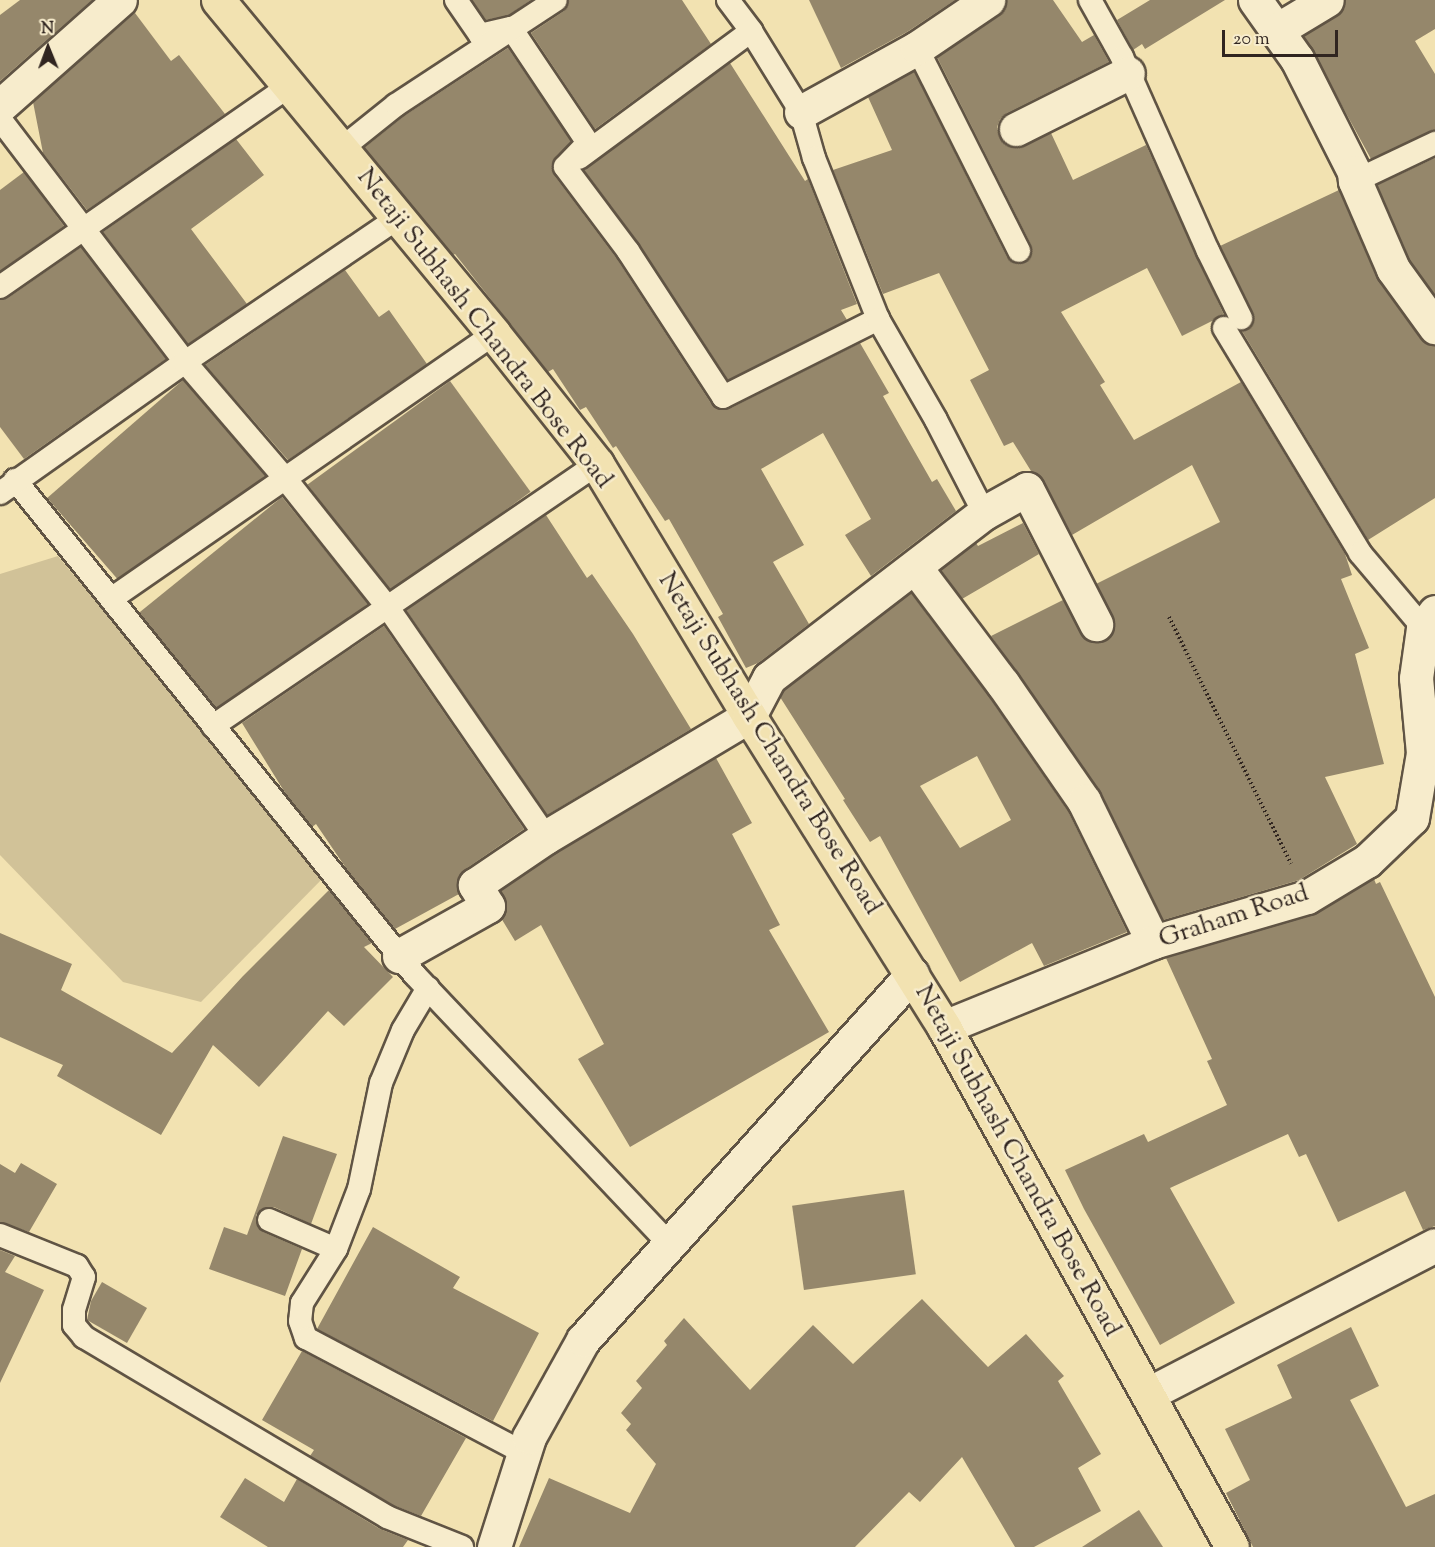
<!DOCTYPE html>
<html>
<head>
<meta charset="utf-8">
<style>
	body { margin:0 }
	#map { position:relative; width:1435px; height:1547px; overflow:hidden; background:#f2e2b1; font-family:"Sorts Mill Goudy",serif }
	div>[style] { position:absolute }
	[style*='--x'] { left:calc(var(--x)*1px); top:calc(var(--y)*1px); width:calc(var(--w)*1px); rotate:calc(var(--a)*1deg) }
	.green>* { inset:0; background:#d1c298 }
	.building>* { inset:0; background:#95876b; transform-origin:0 0 }
	.path>* { height:4px; margin-top:-2px; transform-origin:0; background:repeating-linear-gradient(90deg,#302520 0 1.5px,transparent 0 4.5px) }
	.roads { filter:drop-shadow(2px 0 #605444) drop-shadow(-2px 0 #605444) drop-shadow(0 2px #605444) drop-shadow(0 -2px #605444) }
	.service>* { height:22px; margin:-11px; padding:0 11px; transform-origin:11px; border-radius:11px; background:#f7eccc }
	.minor>* { height:33px; margin:-16.5px; padding:0 16.5px; transform-origin:16.5px; border-radius:16.5px; background:#f7eccc }
	.tertiary>* { height:33px; margin:-16.5px; padding:0 16.5px; transform-origin:16.5px; border-radius:16.5px; background:#f7eccc }
	.primary>* { height:33px; margin:-16.5px; padding:0 16.5px; transform-origin:16.5px; border-radius:16.5px; background:#f2e2b1 }
	span { translate:-50% -50%; white-space:nowrap; text-align:center; line-height:1.15; -webkit-text-stroke:5px #f7eccc; paint-order:stroke }
	.street-label { font-size:26px; color:#302520 }
	.north { position:absolute; left:18px; top:18px; width:60px; height:60px; -webkit-text-stroke:4px #f7eccc; paint-order:stroke; rotate:359deg; font-size:16px; font-weight:700; line-height:24px; text-align:center; color:#302520 }
	.north::after { content:''; display:block; margin:auto; width:21px; height:27px; background:#302520; clip-path:polygon(50% 0,100% 100%,50% 72%,0 100%) }
	.scale { position:absolute; left:1222px; top:30px; width:116px; height:27px; box-sizing:border-box; border:3px solid #302520; border-top:0; padding-left:8px; font-size:18px; line-height:21px; white-space:nowrap; color:#302520; -webkit-text-stroke:4px #f7eccc; paint-order:stroke }
</style>
</head>
<body>
<div id="map">
	<div class="green">
		<div style="clip-path:polygon(58px 556px,324px 877px,201px 1002px,123px 982px,0 855px,0 574px)"></div>
	</div>
	<div class="building">
		<div style="clip-path:polygon(20px 0,92px 0,0 81px,0 15px)"></div>
		<div style="clip-path:polygon(472px 0,531px 0,509px 15px,486px 20px)"></div>
		<div style="clip-path:polygon(569px 0,682px 0,711px 44px,595px 129px,531px 33px,564px 11px)"></div>
		<div style="clip-path:polygon(809px 0,955px 0,907px 32px,841px 68px)"></div>
		<div style="clip-path:polygon(1007px 0,1053px 0,1082px 42px,1094px 35px,1109px 62px,1007px 113px,1000px 119px,997px 127px,1000px 138px,1006px 145px,1015px 148px,1051px 133px,1073px 180px,1146px 145px,1224px 315px,1182px 336px,1147px 268px,1061px 312px,1105px 382px,1100px 385px,1134px 440px,1241px 382px,1345px 554px,1352px 575px,1341px 579px,1369px 648px,1355px 654px,1384px 764px,1325px 777px,1357px 844px,1299px 880px,1163px 920px,1099px 790px,991px 636px,1063px 600px,1085px 639px,1094px 643px,1104px 641px,1112px 634px,1115px 624px,1096px 584px,1220px 522px,1192px 465px,1072px 535px,1043px 480px,1031px 471px,1013px 442px,1004px 446px,970px 380px,989px 370px,939px 273px,883px 294px,833px 170px,892px 150px,868px 97px,914px 71px,1007px 257px,1018px 264px,1030px 259px,1031px 245px,937px 57px,999px 16px,1005px 9px)"></div>
		<div style="clip-path:polygon(1150px 0,1225px 0,1145px 49px,1142px 44px,1133px 50px,1117px 20px)"></div>
		<div style="clip-path:polygon(1346px 0,1435px 0,1435px 29px,1415px 41px,1435px 74px,1435px 130px,1371px 159px,1304px 36px,1337px 16px,1344px 9px)"></div>
		<div style="clip-path:polygon(135px 13px,171px 61px,179px 55px,225px 114px,87px 210px,43px 153px,33px 102px)"></div>
		<div style="clip-path:polygon(508px 48px,571px 141px,552px 163px,554px 175px,617px 259px,712px 405px,722px 410px,729px 409px,860px 343px,889px 393px,883px 396px,932px 482px,937px 479px,956px 511px,871px 576px,845px 535px,871px 519px,823px 433px,761px 469px,804px 545px,773px 562px,809px 624px,758px 663px,746px 668px,718px 617px,723px 614px,669px 519px,665px 521px,616px 446px,613px 448px,586px 407px,580px 410px,553px 369px,548px 372px,455px 254px,453px 255px,364px 148px,404px 116px)"></div>
		<div style="clip-path:polygon(730px 63px,805px 181px,808px 179px,857px 304px,841px 310px,847px 320px,728px 380px,639px 244px,584px 170px)"></div>
		<div style="clip-path:polygon(236px 139px,264px 175px,191px 229px,247px 304px,188px 344px,103px 232px)"></div>
		<div style="clip-path:polygon(1435px 158px,1435px 295px,1409px 260px,1377px 185px)"></div>
		<div style="clip-path:polygon(24px 172px,64px 226px,0 271px,0 190px)"></div>
		<div style="clip-path:polygon(1339px 190px,1378px 280px,1420px 338px,1427px 344px,1435px 345px,1435px 498px,1368px 540px,1242px 331px,1252px 325px,1253px 313px,1220px 246px)"></div>
		<div style="clip-path:polygon(81px 247px,166px 359px,24px 459px,0 427px,0 300px,8px 298px)"></div>
		<div style="clip-path:polygon(345px 270px,379px 317px,389px 310px,427px 364px,288px 460px,205px 365px)"></div>
		<div style="left:183px;top:380px;width:126px;height:180px;rotate:49deg"></div>
		<div style="left:450px;top:381px;width:137px;height:176px;rotate:54deg"></div>
		<div style="left:282px;top:497px;width:137px;height:184px;rotate:51deg"></div>
		<div style="clip-path:polygon(546px 515px,587px 578px,592px 574px,633px 634px,691px 729px,547px 815px,406px 610px)"></div>
		<div style="clip-path:polygon(1023px 523px,1039px 554px,962px 599px,941px 570px,976px 543px,978px 546px)"></div>
		<div style="clip-path:polygon(evenodd,911px 593px,988px 695px,1068px 811px,1127px 932px,1044px 966px,1032px 943px,960px 982px,880px 836px,870px 842px,843px 800px,845px 799px,780px 697px,784px 690px,911px 593px,977px 756px,1011px 820px,960px 848px,920px 786px,977px 756px)"></div>
		<div style="clip-path:polygon(384px 626px,524px 829px,464px 870px,458px 877px,459px 894px,395px 929px,348px 871px,316px 824px,312px 827px,287px 796px,242px 723px)"></div>
		<div style="clip-path:polygon(716px 758px,752px 823px,732px 834px,780px 925px,769px 930px,829px 1032px,630px 1147px,578px 1059px,604px 1044px,541px 925px,515px 941px,501px 918px,507px 905px,500px 890px,556px 853px)"></div>
		<div style="clip-path:polygon(1374px 879px,1376px 884px,1380px 882px,1435px 997px,1435px 1226px,1423px 1230px,1405px 1191px,1338px 1222px,1306px 1154px,1299px 1157px,1288px 1134px,1170px 1188px,1235px 1303px,1160px 1345px,1084px 1209px,1065px 1170px,1144px 1134px,1148px 1142px,1227px 1105px,1207px 1061px,1212px 1059px,1166px 958px,1312px 915px)"></div>
		<div style="clip-path:polygon(329px 890px,372px 943px,364px 947px,393px 977px,344px 1026px,328px 1011px,259px 1087px,213px 1045px,161px 1135px,57px 1076px,63px 1065px,0 1037px,0 933px,72px 964px,61px 990px,172px 1053px,243px 976px)"></div>
		<div style="clip-path:polygon(283px 1136px,337px 1154px,311px 1224px,274px 1207px,261px 1209px,256px 1215px,256px 1222px,263px 1232px,302px 1249px,285px 1296px,209px 1269px,224px 1227px,247px 1235px)"></div>
		<div style="clip-path:polygon(21px 1163px,57px 1184px,29px 1232px,0 1222px,0 1164px,15px 1173px)"></div>
		<div style="left:904px;top:1190px;width:85px;height:113px;rotate:82deg"></div>
		<div style="clip-path:polygon(373px 1227px,460px 1277px,453px 1288px,539px 1333px,493px 1421px,317px 1329px)"></div>
		<div style="clip-path:polygon(0 1250px,15px 1256px,5px 1272px,44px 1290px,0 1383px)"></div>
		<div style="clip-path:polygon(102px 1282px,147px 1308px,127px 1343px,87px 1320px,91px 1301px)"></div>
		<div style="clip-path:polygon(922px 1299px,988px 1367px,1026px 1334px,1064px 1376px,1058px 1381px,1101px 1454px,1078px 1468px,1101px 1511px,1034px 1547px,1015px 1547px,962px 1457px,920px 1502px,909px 1492px,855px 1547px,519px 1547px,549px 1478px,630px 1513px,656px 1464px,626px 1430px,631px 1424px,621px 1413px,642px 1388px,636px 1381px,667px 1345px,664px 1341px,684px 1318px,750px 1390px,813px 1325px,853px 1364px)"></div>
		<div style="clip-path:polygon(1351px 1327px,1379px 1386px,1350px 1400px,1406px 1507px,1435px 1494px,1435px 1547px,1253px 1547px,1226px 1493px,1250px 1480px,1225px 1429px,1292px 1398px,1277px 1365px)"></div>
		<div style="clip-path:polygon(302px 1351px,466px 1438px,421px 1516px,393px 1505px,310px 1456px,314px 1450px,262px 1420px)"></div>
		<div style="clip-path:polygon(245px 1478px,284px 1502px,297px 1479px,380px 1529px,408px 1540px,403px 1547px,268px 1547px,220px 1517px)"></div>
		<div style="clip-path:polygon(1139px 1510px,1163px 1547px,1082px 1547px)"></div>
	</div>
	<div class="path">
		<div style="--x:1169;--y:617;--w:275;--a:63.7"></div>
	</div>
	<div class="roads">
		<div class="service">
			<div style="--x:456;--y:0;--w:42;--a:55.6"></div>
			<div style="--x:480;--y:35;--w:32;--a:-13"></div>
			<div style="--x:511;--y:28;--w:138;--a:56.2"></div>
			<div style="--x:588;--y:143;--w:33;--a:134"></div>
			<div style="--x:565;--y:167;--w:105;--a:53.1"></div>
			<div style="--x:628;--y:251;--w:174;--a:56.9"></div>
			<div style="--x:723;--y:397;--w:174;--a:-26.7"></div>
			<div style="--x:728;--y:0;--w:39;--a:53"></div>
			<div style="--x:751;--y:31;--w:95;--a:58.3"></div>
			<div style="--x:801;--y:112;--w:48;--a:74.2"></div>
			<div style="--x:814;--y:158;--w:173;--a:68.3"></div>
			<div style="--x:878;--y:319;--w:116;--a:60.1"></div>
			<div style="--x:936;--y:420;--w:105;--a:62.7"></div>
			<div style="--x:1090;--y:0;--w:65;--a:60.7"></div>
			<div style="--x:1122;--y:57;--w:212;--a:66.1"></div>
			<div style="--x:1208;--y:251;--w:75;--a:63.8"></div>
			<div style="--x:917;--y:48;--w:227;--a:63.3"></div>
			<div style="--x:0;--y:119;--w:305;--a:52.7"></div>
			<div style="--x:185;--y:362;--w:152;--a:49.3"></div>
			<div style="--x:284;--y:477;--w:169;--a:51.5"></div>
			<div style="--x:389;--y:609;--w:277;--a:55.4"></div>
			<div style="--x:341;--y:149;--w:70;--a:-38.7"></div>
			<div style="--x:396;--y:105;--w:191;--a:-33.3"></div>
			<div style="--x:579;--y:158;--w:214;--a:-36.4"></div>
			<div style="--x:1355;--y:181;--w:89;--a:-25.4"></div>
			<div style="--x:0;--y:287;--w:352;--a:-34.8"></div>
			<div style="--x:1224;--y:328;--w:263;--a:58.8"></div>
			<div style="--x:1360;--y:553;--w:110;--a:49.8"></div>
			<div style="--x:15;--y:480;--w:635;--a:51.07"></div>
			<div style="--x:414;--y:974;--w:371;--a:46.6"></div>
			<div style="--x:0;--y:493;--w:227;--a:-35.3"></div>
			<div style="--x:185;--y:362;--w:257;--a:-34.1"></div>
			<div style="--x:111;--y:599;--w:466;--a:-34.7"></div>
			<div style="--x:213;--y:726;--w:465;--a:-34.3"></div>
			<div style="--x:428;--y:988;--w:49;--a:120.8"></div>
			<div style="--x:403;--y:1030;--w:57;--a:112.5"></div>
			<div style="--x:381;--y:1083;--w:108;--a:101.7"></div>
			<div style="--x:359;--y:1189;--w:64;--a:111"></div>
			<div style="--x:336;--y:1249;--w:64;--a:122.2"></div>
			<div style="--x:302;--y:1303;--w:18;--a:96"></div>
			<div style="--x:300;--y:1321;--w:18;--a:71"></div>
			<div style="--x:306;--y:1338;--w:246;--a:27.8"></div>
			<div style="--x:269;--y:1220;--w:73;--a:23.4"></div>
			<div style="--x:0;--y:1235;--w:83;--a:21.9"></div>
			<div style="--x:77;--y:1266;--w:13;--a:58"></div>
			<div style="--x:84;--y:1277;--w:34;--a:107"></div>
			<div style="--x:74;--y:1310;--w:15;--a:90"></div>
			<div style="--x:74;--y:1325;--w:16;--a:50"></div>
			<div style="--x:84;--y:1337;--w:352;--a:30.7"></div>
			<div style="--x:387;--y:1517;--w:81;--a:21.8"></div>
		</div>
		<div class="minor">
			<div style="--x:1255;--y:0;--w:72;--a:54.6"></div>
			<div style="--x:1297;--y:59;--w:127;--a:63.2"></div>
			<div style="--x:1354;--y:172;--w:9;--a:84"></div>
			<div style="--x:1355;--y:181;--w:96;--a:66.6"></div>
			<div style="--x:1393;--y:269;--w:72;--a:54.1"></div>
			<div style="--x:1277;--y:30;--w:58;--a:-31"></div>
			<div style="--x:0;--y:106;--w:160;--a:-41.5"></div>
			<div style="--x:801;--y:112;--w:132;--a:-28.9"></div>
			<div style="--x:917;--y:48;--w:86;--a:-34.1"></div>
			<div style="--x:1016;--y:129;--w:125;--a:-26.6"></div>
			<div style="--x:915;--y:567;--w:146;--a:53.1"></div>
			<div style="--x:1003;--y:684;--w:142;--a:55.3"></div>
			<div style="--x:1084;--y:801;--w:157;--a:63.9"></div>
			<div style="--x:399;--y:956;--w:102;--a:-29.3"></div>
			<div style="--x:488;--y:906;--w:25;--a:-122"></div>
			<div style="--x:475;--y:885;--w:86;--a:-34.1"></div>
			<div style="--x:546;--y:837;--w:236;--a:-30.8"></div>
			<div style="--x:749;--y:716;--w:43;--a:-62.2"></div>
			<div style="--x:769;--y:678;--w:271;--a:-37.5"></div>
			<div style="--x:984;--y:513;--w:49;--a:-29.2"></div>
			<div style="--x:1027;--y:489;--w:152;--a:62.9"></div>
			<div style="--x:1148;--y:1394;--w:323;--a:-27.4"></div>
		</div>
		<div class="tertiary">
			<div style="--x:944;--y:1027;--w:226;--a:-22.1"></div>
			<div style="--x:1153;--y:942;--w:160;--a:-16.3"></div>
			<div style="--x:1307;--y:897;--w:70;--a:-31"></div>
			<div style="--x:1367;--y:861;--w:62;--a:-43.7"></div>
			<div style="--x:1412;--y:818;--w:66;--a:-80.4"></div>
			<div style="--x:1423;--y:753;--w:75;--a:-95.3"></div>
			<div style="--x:1416;--y:678;--w:50;--a:-82"></div>
			<div style="--x:1423;--y:628;--w:20;--a:-53"></div>
			<div style="--x:494;--y:1547;--w:115;--a:-72.3"></div>
			<div style="--x:529;--y:1437;--w:111;--a:-60.9"></div>
			<div style="--x:583;--y:1340;--w:492;--a:-48"></div>
		</div>
		<div class="primary">
			<div style="--x:218;--y:0;--w:433;--a:50.4"></div>
			<div style="--x:494;--y:334;--w:166;--a:51.6"></div>
			<div style="--x:597;--y:464;--w:294;--a:58.9"></div>
			<div style="--x:749;--y:716;--w:367;--a:57.9"></div>
			<div style="--x:944;--y:1027;--w:594;--a:61.02"></div>
		</div>
	</div>
	<div class="street-label">
		<span style="left:484px;top:329px;rotate:52deg">Netaji Subhash Chandra Bose Road</span>
		<span style="left:769px;top:744px;rotate:58deg">Netaji Subhash Chandra Bose Road</span>
		<span style="left:1234px;top:917px;rotate:-18deg">Graham Road</span>
		<span style="left:1017px;top:1161px;rotate:61deg">Netaji Subhash Chandra Bose Road</span>
	</div>
	<div class="north">N</div>
	<div class="scale">20 m</div>
</div>
</body>
</html>
